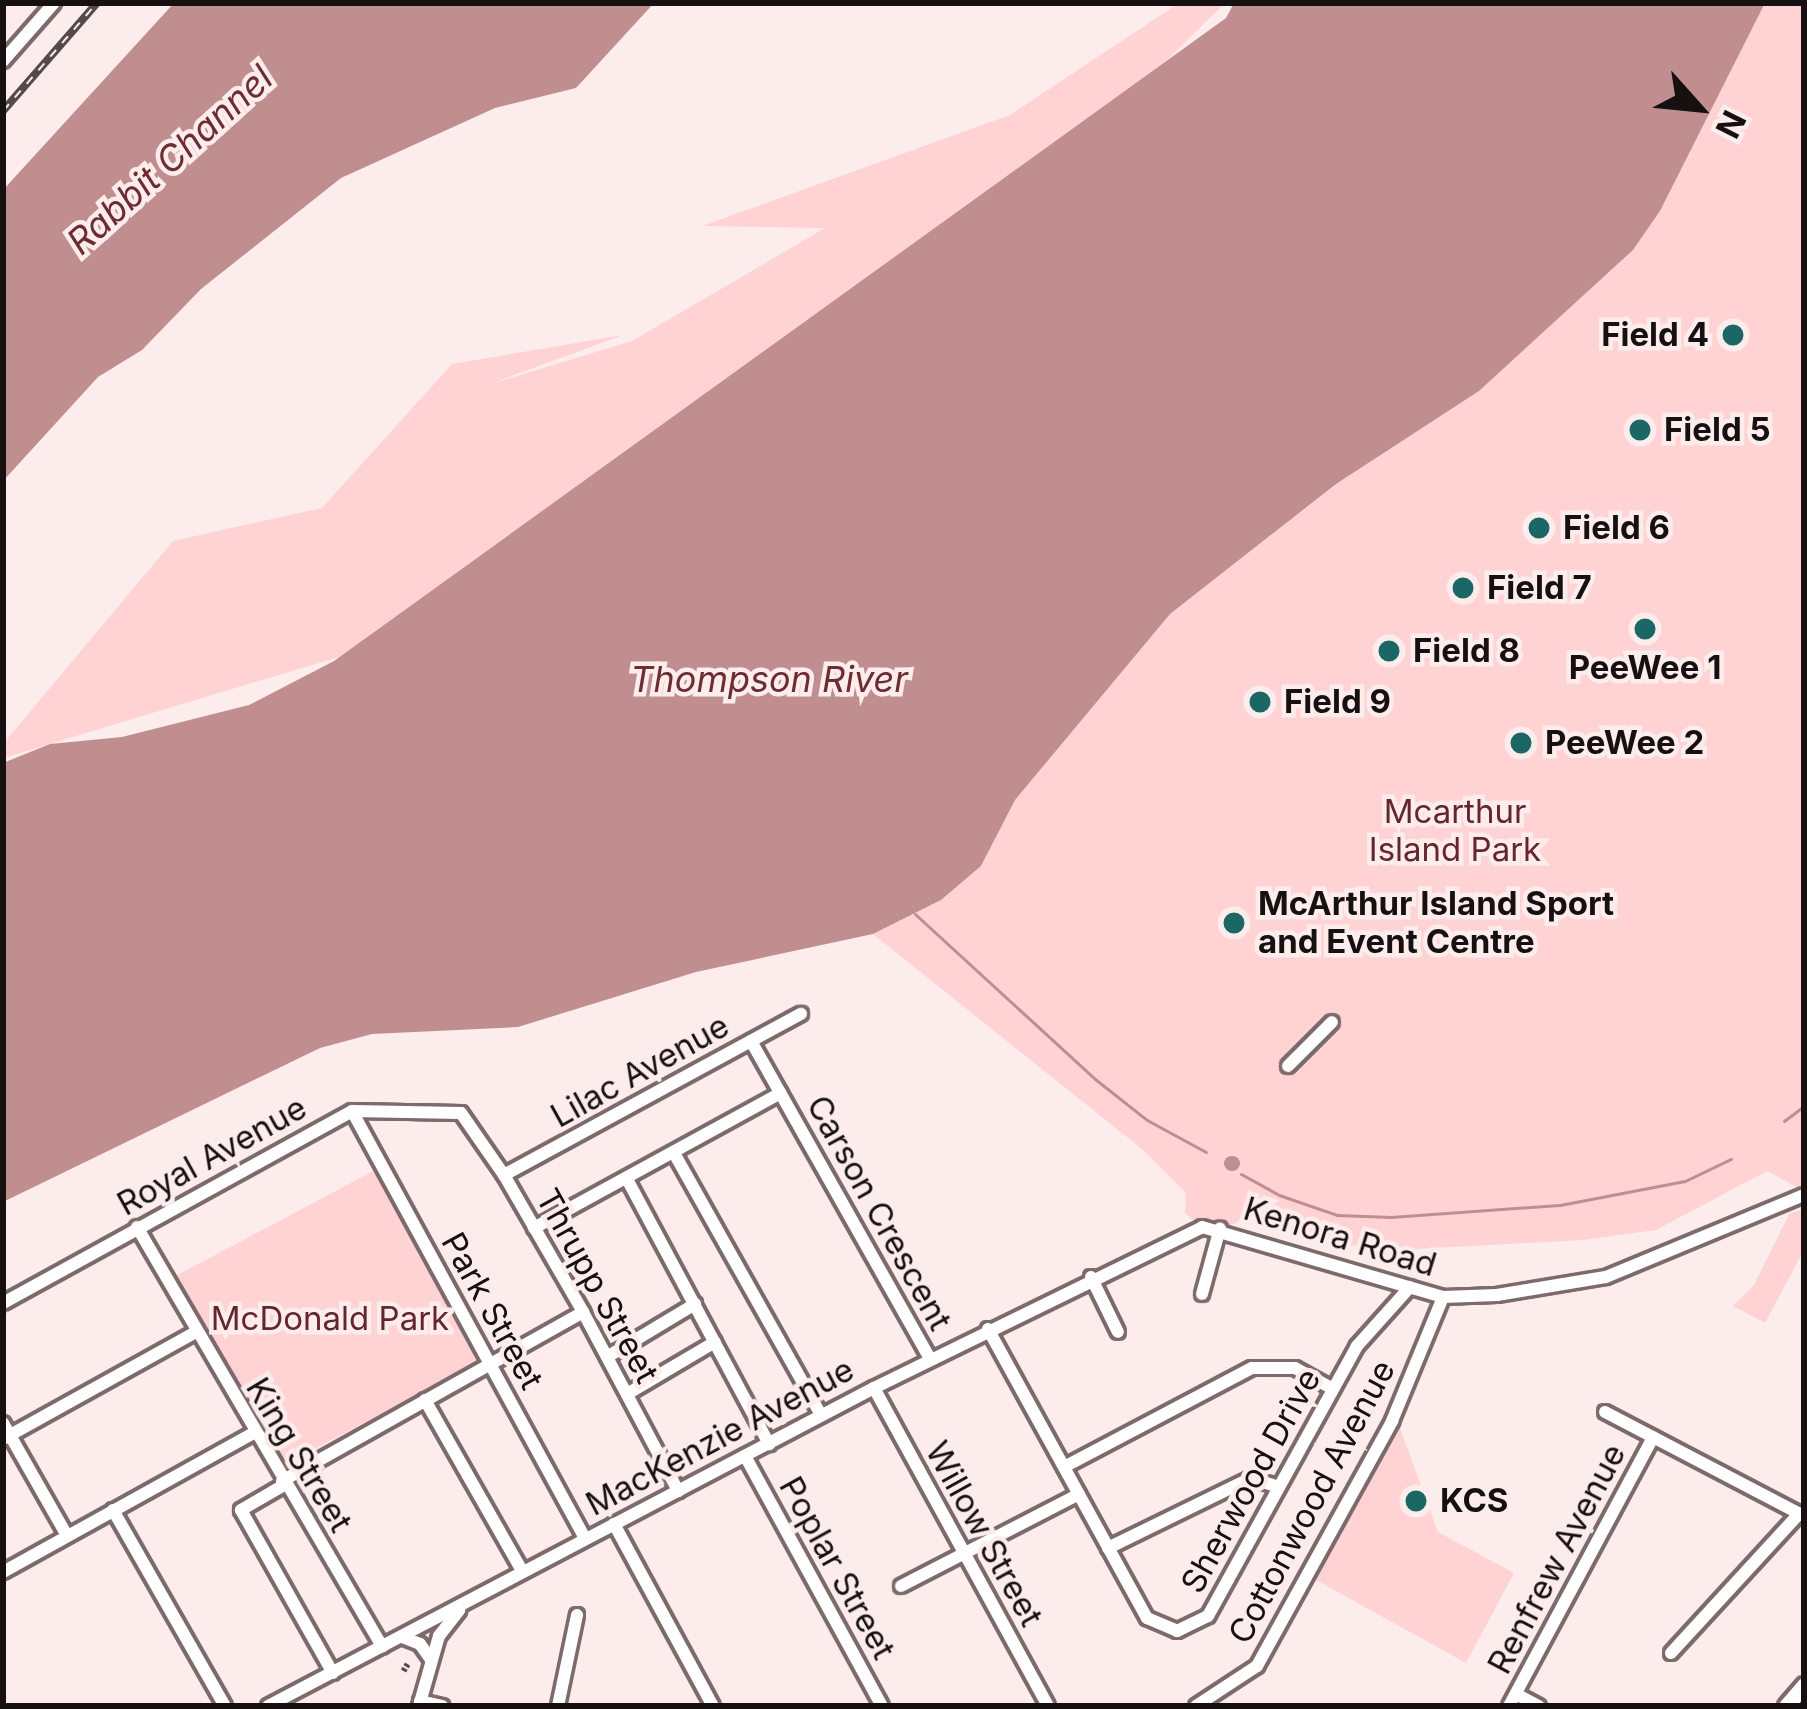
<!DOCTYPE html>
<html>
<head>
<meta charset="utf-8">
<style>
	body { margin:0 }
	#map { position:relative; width:1807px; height:1709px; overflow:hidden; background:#fdecec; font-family:Inter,sans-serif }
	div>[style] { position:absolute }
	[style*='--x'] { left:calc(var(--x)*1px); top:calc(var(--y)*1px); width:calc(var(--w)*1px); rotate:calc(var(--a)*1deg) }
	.green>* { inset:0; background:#ffd2d4; transform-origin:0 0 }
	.water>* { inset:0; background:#c18e90 }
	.stream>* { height:3px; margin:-1.5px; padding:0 1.5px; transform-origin:1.5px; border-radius:1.5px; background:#c18e90 }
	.river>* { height:15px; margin:-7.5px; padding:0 7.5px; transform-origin:7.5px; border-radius:7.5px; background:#c18e90 }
	.roads { filter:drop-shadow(3px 0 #7d6a6b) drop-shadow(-3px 0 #7d6a6b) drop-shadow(0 3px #7d6a6b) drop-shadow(0 -3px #7d6a6b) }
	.minor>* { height:12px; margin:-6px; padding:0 6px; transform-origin:6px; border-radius:6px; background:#fff }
	.major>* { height:15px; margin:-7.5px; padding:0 7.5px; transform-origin:7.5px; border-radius:7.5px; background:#fff }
	.rail>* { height:8px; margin-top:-4px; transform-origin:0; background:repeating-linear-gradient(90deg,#fdecec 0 9px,#544a4b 0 18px); box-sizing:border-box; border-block:3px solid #544a4b }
	.dots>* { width:33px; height:33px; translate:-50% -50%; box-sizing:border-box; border:6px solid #fdecec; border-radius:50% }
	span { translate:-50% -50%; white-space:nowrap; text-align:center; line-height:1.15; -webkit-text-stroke:9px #fdecec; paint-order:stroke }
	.poi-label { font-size:33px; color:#171011; font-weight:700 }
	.right { translate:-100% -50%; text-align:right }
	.left { translate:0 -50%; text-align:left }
	.park-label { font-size:33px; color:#65252c }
	.street-label { font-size:33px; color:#171011 }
	.water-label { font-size:36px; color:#6c2c32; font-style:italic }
	.frame { position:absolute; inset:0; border:6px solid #171011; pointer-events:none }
	.north { position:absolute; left:1639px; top:48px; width:120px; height:120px; -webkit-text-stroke:9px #fdecec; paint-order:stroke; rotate:117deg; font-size:33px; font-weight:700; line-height:48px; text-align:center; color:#171011 }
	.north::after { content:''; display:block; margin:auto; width:42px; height:54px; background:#171011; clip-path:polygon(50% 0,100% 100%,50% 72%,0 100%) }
</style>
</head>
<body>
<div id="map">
	<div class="green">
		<div style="clip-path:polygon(1179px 3px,1225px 3px,1124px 102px,488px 612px,3px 758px,3px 744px,173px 541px,322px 508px,452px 364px,623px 335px,487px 385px,632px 341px,825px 228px,702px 226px,1010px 115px)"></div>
		<div style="clip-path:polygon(1765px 3px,1804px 3px,1804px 1191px,1767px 1171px,1656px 1230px,1583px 1240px,1376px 1251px,1286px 1230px,1244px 1212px,1238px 1222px,1208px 1234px,1185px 1213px,1186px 1193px,1142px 1149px,873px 934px,941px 900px,981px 866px,1015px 800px,1170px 614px,1336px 484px,1479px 391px,1633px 250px,1660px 211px)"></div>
		<div style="left:377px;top:1169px;width:218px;height:226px;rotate:62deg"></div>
		<div style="clip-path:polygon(1804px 1209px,1804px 1250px,1765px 1323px,1733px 1306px,1754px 1285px,1789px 1214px)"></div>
		<div style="clip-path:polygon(1400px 1428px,1438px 1532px,1514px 1573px,1466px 1663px,1316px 1580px)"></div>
	</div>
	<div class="water">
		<div style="clip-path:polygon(174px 3px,654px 3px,576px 88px,495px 108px,341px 178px,201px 289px,142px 350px,98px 377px,3px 481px,3px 190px)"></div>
		<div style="clip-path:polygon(1234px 3px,1765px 3px,1660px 211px,1633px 250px,1479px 391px,1336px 484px,1170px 614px,1015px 800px,981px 866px,941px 900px,873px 934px,696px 972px,518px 1027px,372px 1034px,320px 1048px,3px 1202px,3px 763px,50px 744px,122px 737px,249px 705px,334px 661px,1226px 18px)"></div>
	</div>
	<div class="stream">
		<div style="--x:915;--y:914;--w:244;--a:42.5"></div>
		<div style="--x:1095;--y:1079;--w:66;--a:38.3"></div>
		<div style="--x:1147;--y:1120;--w:67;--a:28.5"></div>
		<div style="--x:1784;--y:1121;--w:25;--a:-37"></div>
		<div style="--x:1241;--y:1174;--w:43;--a:28.9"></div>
		<div style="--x:1279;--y:1195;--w:61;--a:19"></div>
		<div style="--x:1337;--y:1215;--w:54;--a:2.1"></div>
		<div style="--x:1391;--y:1217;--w:169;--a:-4.1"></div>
		<div style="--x:1560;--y:1205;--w:127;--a:-10.9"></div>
		<div style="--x:1685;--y:1181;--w:51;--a:-25.6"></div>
	</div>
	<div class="river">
		<div style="--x:1231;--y:1163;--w:1;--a:0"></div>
	</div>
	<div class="roads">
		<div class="minor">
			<div style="--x:3;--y:61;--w:77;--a:-48.7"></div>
			<div style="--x:751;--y:1041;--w:365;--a:60.6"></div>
			<div style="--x:1288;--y:1066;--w:62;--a:-45"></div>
			<div style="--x:352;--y:1111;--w:486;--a:61.4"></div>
			<div style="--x:674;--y:1153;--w:300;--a:60.7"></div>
			<div style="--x:504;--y:1175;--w:338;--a:-28.5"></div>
			<div style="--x:627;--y:1179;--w:301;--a:61.8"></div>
			<div style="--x:137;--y:1227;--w:486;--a:59.7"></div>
			<div style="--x:534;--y:1228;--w:281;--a:-28.7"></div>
			<div style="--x:1091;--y:1277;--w:61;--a:63.9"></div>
			<div style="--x:1202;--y:1294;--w:68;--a:-74.7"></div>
			<div style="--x:3;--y:1303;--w:398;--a:-28.8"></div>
			<div style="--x:352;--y:1111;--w:109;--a:1.1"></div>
			<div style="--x:461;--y:1113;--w:75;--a:55.3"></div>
			<div style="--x:504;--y:1175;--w:158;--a:60"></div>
			<div style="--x:583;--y:1312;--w:203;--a:62"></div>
			<div style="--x:988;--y:1329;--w:330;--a:61.2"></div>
			<div style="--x:1147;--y:1618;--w:33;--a:23"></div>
			<div style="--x:1177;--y:1631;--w:34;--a:-26"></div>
			<div style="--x:1208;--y:1616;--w:308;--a:-61.1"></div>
			<div style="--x:1357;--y:1346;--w:79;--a:-48.1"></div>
			<div style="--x:607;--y:1357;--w:103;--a:-31.1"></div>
			<div style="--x:874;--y:1388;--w:362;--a:61.3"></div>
			<div style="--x:627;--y:1394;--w:102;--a:-30.6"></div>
			<div style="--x:425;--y:1400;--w:197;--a:60.4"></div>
			<div style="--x:1605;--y:1412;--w:225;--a:27.6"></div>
			<div style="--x:3;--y:1423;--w:128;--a:60.4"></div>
			<div style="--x:3;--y:1439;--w:221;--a:-29"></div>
			<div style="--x:745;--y:1456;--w:285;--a:61.3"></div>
			<div style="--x:1064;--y:1467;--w:212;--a:-27.8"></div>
			<div style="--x:1252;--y:1368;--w:43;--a:0"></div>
			<div style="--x:1295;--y:1368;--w:43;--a:28.9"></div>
			<div style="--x:282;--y:1481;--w:345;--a:-29.3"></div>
			<div style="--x:284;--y:1485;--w:50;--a:149.8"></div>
			<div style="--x:241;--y:1510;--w:187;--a:60.6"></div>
			<div style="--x:113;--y:1510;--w:226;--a:60.3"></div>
			<div style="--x:614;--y:1524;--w:207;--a:61.5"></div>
			<div style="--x:1108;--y:1548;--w:159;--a:-26.1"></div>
			<div style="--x:1251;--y:1478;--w:29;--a:18"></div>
			<div style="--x:3;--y:1572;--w:287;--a:-29"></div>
			<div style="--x:901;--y:1586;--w:200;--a:-27.3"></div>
			<div style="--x:402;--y:1637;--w:19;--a:21"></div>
			<div style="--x:420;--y:1644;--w:19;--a:55"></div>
			<div style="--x:1671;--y:1653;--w:189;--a:-47.4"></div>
			<div style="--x:1516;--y:1694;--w:26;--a:28"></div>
			<div style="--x:420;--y:1701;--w:23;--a:13"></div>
			<div style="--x:268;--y:1706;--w:684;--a:-27.69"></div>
			<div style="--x:874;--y:1388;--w:365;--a:-26.1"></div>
			<div style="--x:1202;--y:1227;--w:251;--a:16.2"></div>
			<div style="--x:1443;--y:1297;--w:54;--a:-2.1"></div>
			<div style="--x:1497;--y:1295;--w:110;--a:-9.4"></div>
			<div style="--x:1606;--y:1277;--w:214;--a:-22.5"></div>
			<div style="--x:419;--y:1706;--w:73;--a:-74.1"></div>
			<div style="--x:439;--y:1636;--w:33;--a:-52"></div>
			<div style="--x:558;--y:1706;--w:93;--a:-78.2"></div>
			<div style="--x:1196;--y:1706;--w:73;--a:-33.3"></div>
			<div style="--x:1257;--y:1666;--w:280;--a:-61.1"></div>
			<div style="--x:1392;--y:1421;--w:134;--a:-67.6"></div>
			<div style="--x:1509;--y:1706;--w:305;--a:-61.8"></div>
		</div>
		<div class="major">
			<div style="--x:1786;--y:1706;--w:28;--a:-49"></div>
		</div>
	</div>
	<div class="rail">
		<div style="--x:3;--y:111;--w:143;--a:-49"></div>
		<div style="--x:403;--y:1666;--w:6;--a:31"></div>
	</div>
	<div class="dots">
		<div style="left:1733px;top:335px;background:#1a6766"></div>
		<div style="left:1640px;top:430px;background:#1a6766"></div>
		<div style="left:1539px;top:528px;background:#1a6766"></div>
		<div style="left:1463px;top:588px;background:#1a6766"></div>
		<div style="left:1645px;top:629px;background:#1a6766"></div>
		<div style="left:1389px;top:651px;background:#1a6766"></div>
		<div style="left:1260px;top:702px;background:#1a6766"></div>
		<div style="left:1521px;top:743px;background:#1a6766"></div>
		<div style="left:1234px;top:923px;background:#1a6766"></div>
		<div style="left:1416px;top:1501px;background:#1a6766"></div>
	</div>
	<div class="poi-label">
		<span class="right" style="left:1709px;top:335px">Field 4</span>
		<span class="left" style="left:1664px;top:430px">Field 5</span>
		<span class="left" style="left:1563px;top:528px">Field 6</span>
		<span class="left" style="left:1487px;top:588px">Field 7</span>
		<span class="left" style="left:1413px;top:651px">Field 8</span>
		<span style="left:1645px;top:668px">PeeWee 1</span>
		<span class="left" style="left:1284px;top:702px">Field 9</span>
		<span class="left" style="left:1545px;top:743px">PeeWee 2</span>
		<span class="left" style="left:1258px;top:923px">McArthur Island Sport<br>and Event Centre</span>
		<span class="left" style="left:1440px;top:1501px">KCS</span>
	</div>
	<div class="park-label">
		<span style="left:1455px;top:831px">Mcarthur<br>Island Park</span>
		<span style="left:330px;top:1319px">McDonald Park</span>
	</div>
	<div class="street-label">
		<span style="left:640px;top:1071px;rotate:-29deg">Lilac Avenue</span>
		<span style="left:212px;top:1156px;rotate:-29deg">Royal Avenue</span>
		<span style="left:879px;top:1213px;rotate:61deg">Carson Crescent</span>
		<span style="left:1340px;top:1237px;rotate:17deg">Kenora Road</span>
		<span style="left:597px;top:1286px;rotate:61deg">Thrupp Street</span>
		<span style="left:492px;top:1311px;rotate:61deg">Park Street</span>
		<span style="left:720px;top:1437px;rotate:-28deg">MacKenzie Avenue</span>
		<span style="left:299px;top:1455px;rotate:59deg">King Street</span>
		<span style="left:1251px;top:1481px;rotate:-61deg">Sherwood Drive</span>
		<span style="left:1312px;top:1502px;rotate:-62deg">Cottonwood Avenue</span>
		<span style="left:984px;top:1534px;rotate:61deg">Willow Street</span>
		<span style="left:1557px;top:1559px;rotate:-62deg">Renfrew Avenue</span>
		<span style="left:837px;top:1568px;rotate:61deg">Poplar Street</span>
	</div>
	<div class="water-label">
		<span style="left:170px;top:160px;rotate:-42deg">Rabbit Channel</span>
		<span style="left:769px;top:680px">Thompson River</span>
	</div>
	<div class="frame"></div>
	<div class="north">N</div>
</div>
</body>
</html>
